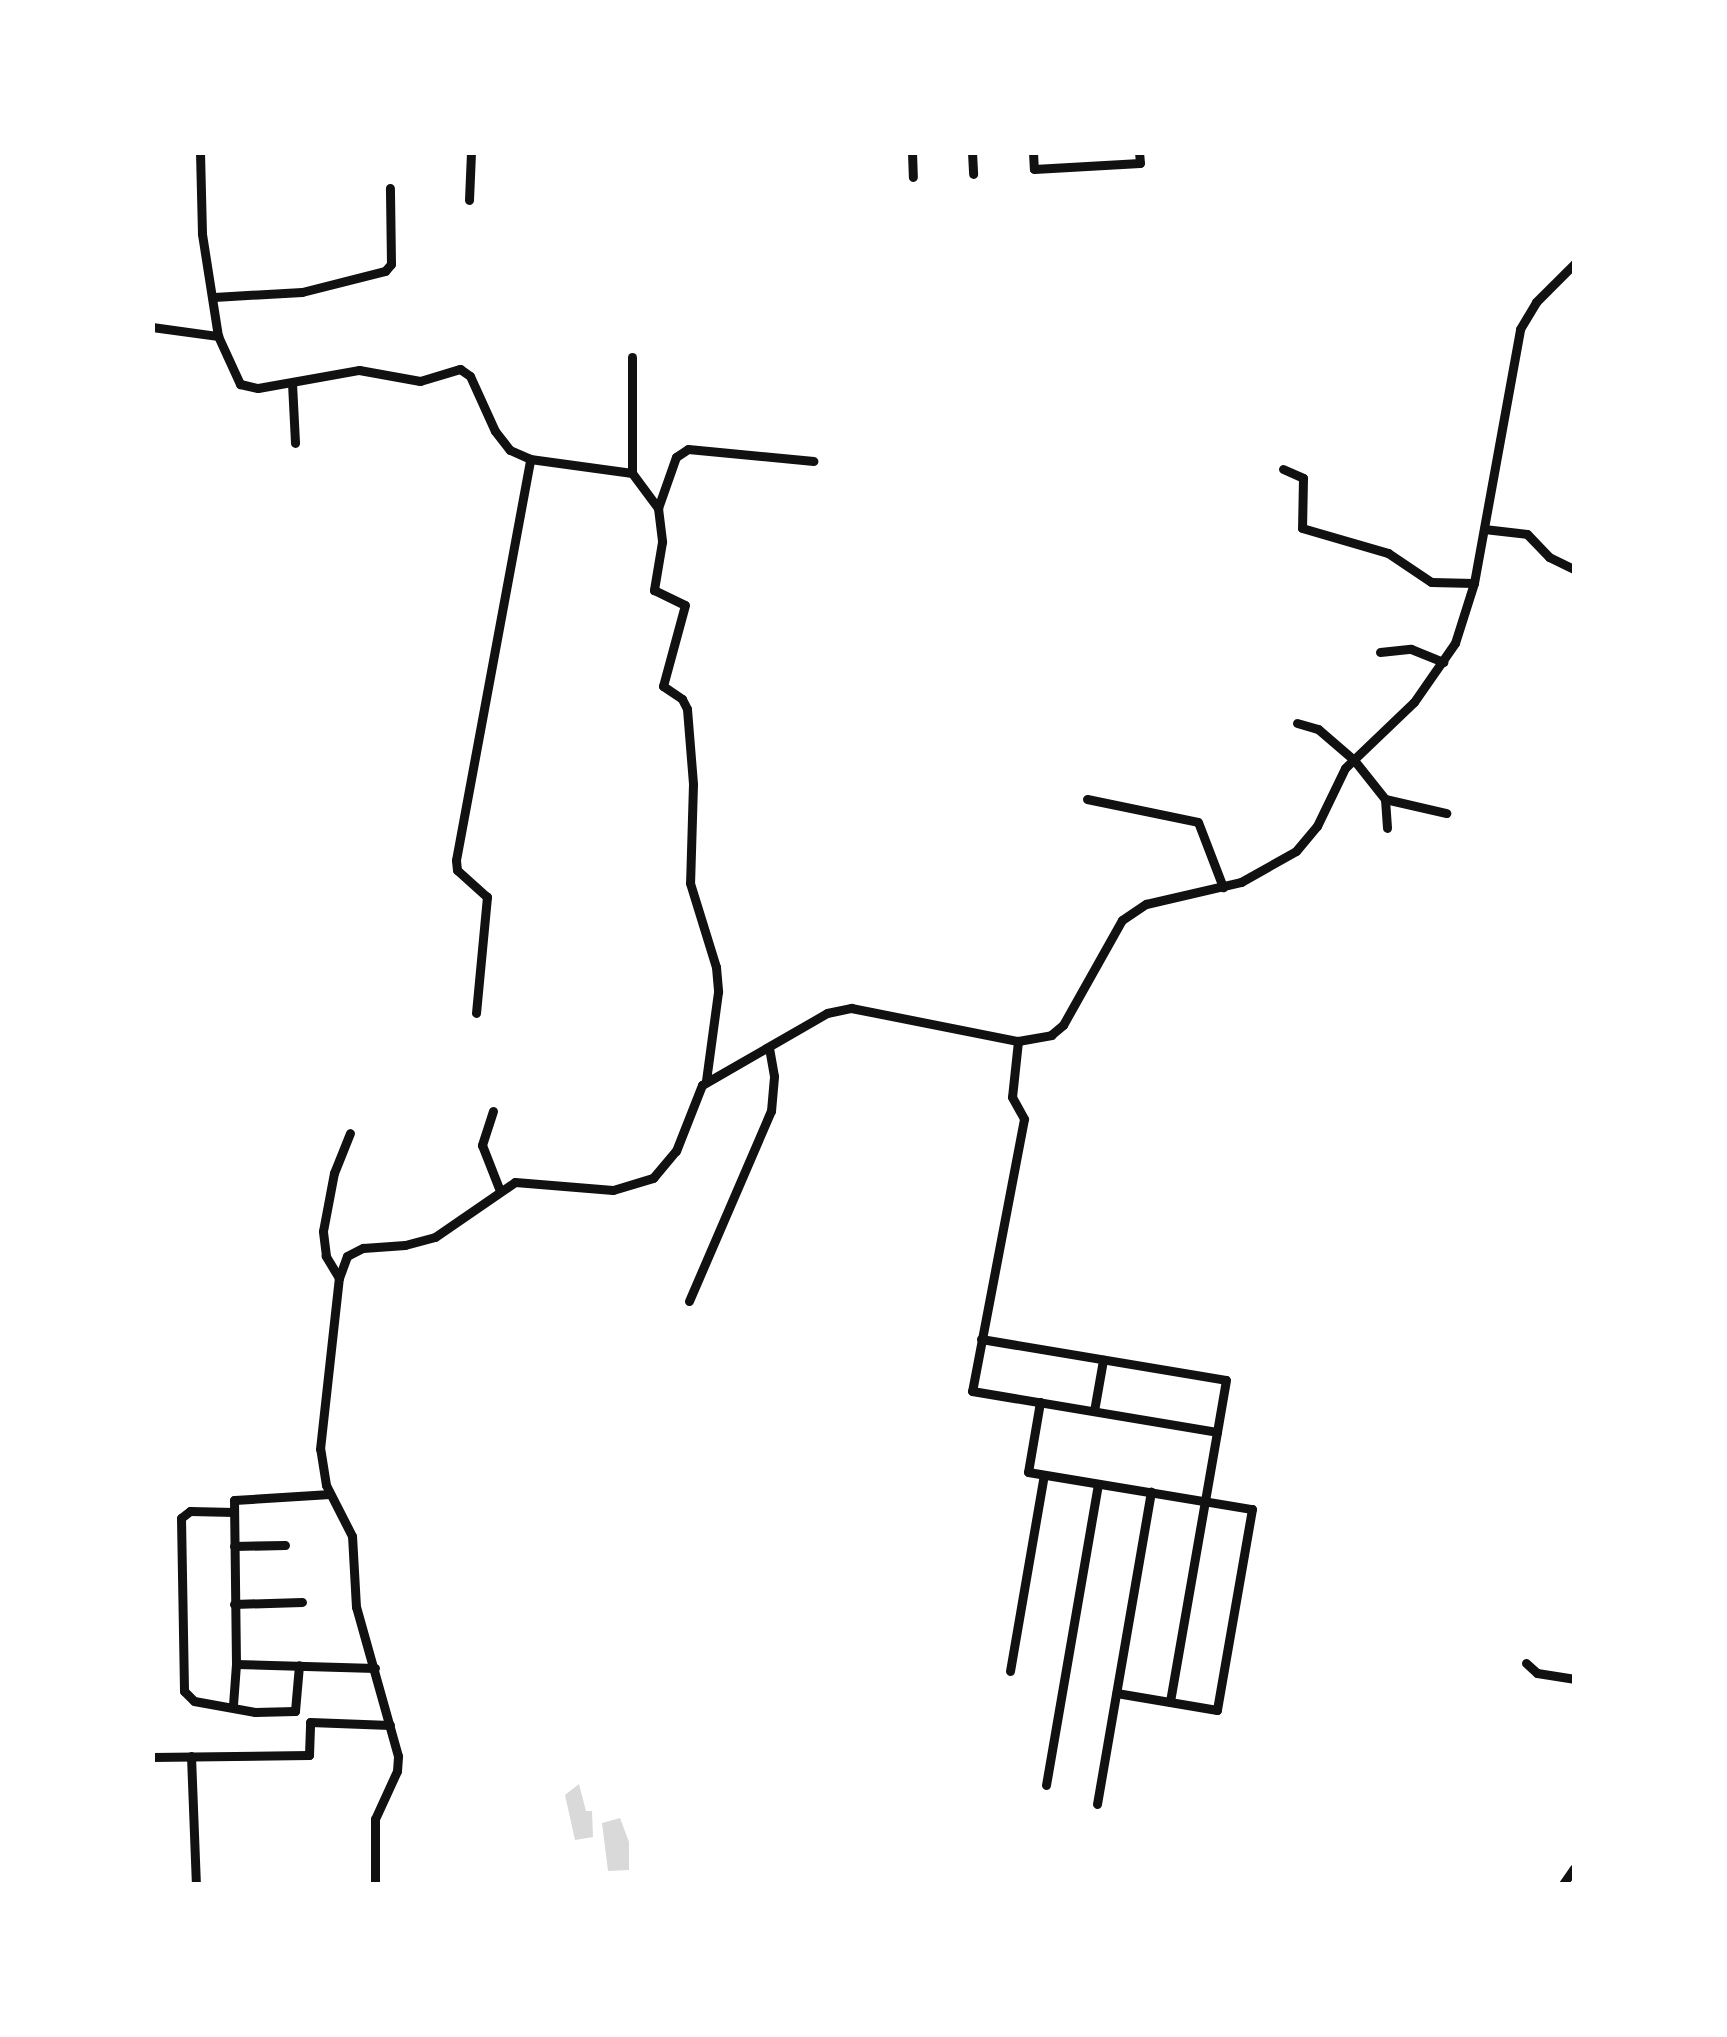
<!DOCTYPE html>
<html>
<head>
<meta charset="utf-8">
<style>
	body { margin:0 }
	#map { position:relative; width:1727px; height:2037px; overflow:hidden; background:#fff; font-family:"Alegreya Sans",sans-serif }
	div>[style] { position:absolute }
	[style*='--x'] { left:calc(var(--x)*1px); top:calc(var(--y)*1px); width:calc(var(--w)*1px); rotate:calc(var(--a)*1deg) }
	.water>* { inset:0; background:#d9d9d9 }
	.minor>* { height:9px; margin:-4.5px; padding:0 4.5px; transform-origin:4.5px; border-radius:4.5px; background:#111 }
	span { translate:-50% -50%; white-space:nowrap; text-align:center; line-height:1.15; -webkit-text-stroke:10px #fff; paint-order:stroke }
	.frame { position:absolute; inset:0; border:155px solid #fff; pointer-events:none }
</style>
</head>
<body>
<div id="map">
	<div class="water">
		<div style="clip-path:polygon(579px 1784px,586px 1811px,592px 1811px,593px 1837px,575px 1840px,565px 1795px)"></div>
		<div style="clip-path:polygon(620px 1818px,629px 1842px,629px 1870px,608px 1871px,602px 1823px)"></div>
	</div>
	<div class="minor">
		<div style="--x:200;--y:152;--w:82;--a:88.6"></div>
		<div style="--x:202;--y:234;--w:103;--a:81.1"></div>
		<div style="--x:218;--y:336;--w:53;--a:65.4"></div>
		<div style="--x:240;--y:384;--w:18;--a:13"></div>
		<div style="--x:258;--y:388;--w:103;--a:-10.1"></div>
		<div style="--x:359;--y:370;--w:62;--a:10.2"></div>
		<div style="--x:420;--y:381;--w:42;--a:-16.7"></div>
		<div style="--x:460;--y:369;--w:12;--a:35"></div>
		<div style="--x:470;--y:376;--w:60;--a:65.6"></div>
		<div style="--x:495;--y:431;--w:24;--a:52"></div>
		<div style="--x:510;--y:450;--w:22;--a:24"></div>
		<div style="--x:530;--y:459;--w:103;--a:7.8"></div>
		<div style="--x:632;--y:473;--w:44;--a:53.4"></div>
		<div style="--x:658;--y:508;--w:34;--a:83"></div>
		<div style="--x:662;--y:542;--w:49;--a:99.5"></div>
		<div style="--x:654;--y:590;--w:34;--a:26"></div>
		<div style="--x:685;--y:605;--w:84;--a:105.2"></div>
		<div style="--x:663;--y:686;--w:23;--a:34"></div>
		<div style="--x:682;--y:699;--w:11;--a:63"></div>
		<div style="--x:687;--y:709;--w:75;--a:85.4"></div>
		<div style="--x:693;--y:784;--w:99;--a:91.7"></div>
		<div style="--x:690;--y:883;--w:88;--a:72.8"></div>
		<div style="--x:716;--y:967;--w:25;--a:85"></div>
		<div style="--x:718;--y:992;--w:90;--a:97.7"></div>
		<div style="--x:912;--y:152;--w:25;--a:88"></div>
		<div style="--x:972;--y:152;--w:22;--a:87"></div>
		<div style="--x:1033;--y:152;--w:17;--a:87"></div>
		<div style="--x:1034;--y:169;--w:106;--a:-3.2"></div>
		<div style="--x:1140;--y:163;--w:11;--a:-95"></div>
		<div style="--x:469;--y:200;--w:48;--a:-87.6"></div>
		<div style="--x:214;--y:297;--w:88;--a:-3.3"></div>
		<div style="--x:302;--y:292;--w:86;--a:-14.2"></div>
		<div style="--x:385;--y:271;--w:9;--a:-49"></div>
		<div style="--x:391;--y:264;--w:76;--a:-90.8"></div>
		<div style="--x:152;--y:327;--w:67;--a:7.8"></div>
		<div style="--x:292;--y:383;--w:60;--a:87.1"></div>
		<div style="--x:1283;--y:469;--w:22;--a:24"></div>
		<div style="--x:1303;--y:478;--w:50;--a:91.1"></div>
		<div style="--x:1302;--y:528;--w:90;--a:16.2"></div>
		<div style="--x:1388;--y:553;--w:52;--a:34"></div>
		<div style="--x:1431;--y:582;--w:43;--a:1.3"></div>
		<div style="--x:632;--y:473;--w:116;--a:-90"></div>
		<div style="--x:658;--y:508;--w:54;--a:-70.6"></div>
		<div style="--x:676;--y:457;--w:14;--a:-34"></div>
		<div style="--x:688;--y:449;--w:126;--a:5.5"></div>
		<div style="--x:1484;--y:529;--w:43;--a:6.6"></div>
		<div style="--x:1527;--y:534;--w:32;--a:46"></div>
		<div style="--x:1549;--y:557;--w:28;--a:26"></div>
		<div style="--x:1380;--y:652;--w:31;--a:-6"></div>
		<div style="--x:1411;--y:649;--w:35;--a:22"></div>
		<div style="--x:1297;--y:723;--w:22;--a:16"></div>
		<div style="--x:1318;--y:729;--w:48;--a:40.7"></div>
		<div style="--x:1354;--y:760;--w:50;--a:51.5"></div>
		<div style="--x:1385;--y:799;--w:29;--a:86"></div>
		<div style="--x:1087;--y:799;--w:113;--a:11.7"></div>
		<div style="--x:1198;--y:822;--w:70;--a:69"></div>
		<div style="--x:1385;--y:799;--w:63;--a:12.9"></div>
		<div style="--x:476;--y:1013;--w:117;--a:-84.6"></div>
		<div style="--x:487;--y:897;--w:40;--a:-138"></div>
		<div style="--x:457;--y:870;--w:10;--a:-96"></div>
		<div style="--x:456;--y:860;--w:408;--a:-79.5"></div>
		<div style="--x:1018;--y:1041;--w:56;--a:96.1"></div>
		<div style="--x:1012;--y:1097;--w:25;--a:61"></div>
		<div style="--x:1024;--y:1119;--w:277;--a:100.8"></div>
		<div style="--x:972;--y:1391;--w:248;--a:9.5"></div>
		<div style="--x:1217;--y:1432;--w:274;--a:99.9"></div>
		<div style="--x:493;--y:1111;--w:36;--a:108"></div>
		<div style="--x:482;--y:1145;--w:49;--a:68.6"></div>
		<div style="--x:339;--y:1278;--w:26;--a:-121"></div>
		<div style="--x:326;--y:1256;--w:25;--a:-97"></div>
		<div style="--x:323;--y:1231;--w:59;--a:-79.3"></div>
		<div style="--x:334;--y:1173;--w:43;--a:-68.2"></div>
		<div style="--x:689;--y:1301;--w:207;--a:-66.7"></div>
		<div style="--x:771;--y:1111;--w:35;--a:-85"></div>
		<div style="--x:774;--y:1076;--w:28;--a:-100"></div>
		<div style="--x:981;--y:1339;--w:248;--a:9.5"></div>
		<div style="--x:1226;--y:1380;--w:53;--a:99.8"></div>
		<div style="--x:1040;--y:1402;--w:71;--a:99.7"></div>
		<div style="--x:1028;--y:1472;--w:227;--a:9.4"></div>
		<div style="--x:1252;--y:1509;--w:204;--a:99.9"></div>
		<div style="--x:1217;--y:1710;--w:102;--a:-170.4"></div>
		<div style="--x:1094;--y:1411;--w:52;--a:-80"></div>
		<div style="--x:330;--y:1494;--w:96;--a:176.4"></div>
		<div style="--x:234;--y:1500;--w:164;--a:89.3"></div>
		<div style="--x:236;--y:1664;--w:139;--a:1.6"></div>
		<div style="--x:234;--y:1512;--w:44;--a:-178.7"></div>
		<div style="--x:190;--y:1511;--w:11;--a:142"></div>
		<div style="--x:181;--y:1518;--w:173;--a:89"></div>
		<div style="--x:184;--y:1691;--w:14;--a:45"></div>
		<div style="--x:194;--y:1701;--w:62;--a:10.2"></div>
		<div style="--x:255;--y:1712;--w:40;--a:-1.4"></div>
		<div style="--x:295;--y:1711;--w:46;--a:-85"></div>
		<div style="--x:234;--y:1546;--w:51;--a:-1.1"></div>
		<div style="--x:234;--y:1604;--w:68;--a:-1.7"></div>
		<div style="--x:1526;--y:1663;--w:15;--a:42"></div>
		<div style="--x:1537;--y:1673;--w:37;--a:9"></div>
		<div style="--x:1010;--y:1671;--w:199;--a:-80.2"></div>
		<div style="--x:233;--y:1705;--w:41;--a:-85.8"></div>
		<div style="--x:191;--y:1756;--w:128;--a:87.8"></div>
		<div style="--x:152;--y:1757;--w:157;--a:-0.7"></div>
		<div style="--x:309;--y:1755;--w:33;--a:-88"></div>
		<div style="--x:310;--y:1722;--w:80;--a:2.1"></div>
		<div style="--x:1046;--y:1785;--w:305;--a:-80.2"></div>
		<div style="--x:1097;--y:1804;--w:317;--a:-80.2"></div>
		<div style="--x:375;--y:1884;--w:65;--a:-90"></div>
		<div style="--x:375;--y:1819;--w:53;--a:-65.4"></div>
		<div style="--x:397;--y:1771;--w:15;--a:-86"></div>
		<div style="--x:398;--y:1756;--w:155;--a:-105.7"></div>
		<div style="--x:356;--y:1607;--w:71;--a:-93.2"></div>
		<div style="--x:352;--y:1536;--w:57;--a:-117"></div>
		<div style="--x:326;--y:1485;--w:36;--a:-99"></div>
		<div style="--x:320;--y:1449;--w:172;--a:-83.7"></div>
		<div style="--x:339;--y:1278;--w:23;--a:-70"></div>
		<div style="--x:347;--y:1256;--w:18;--a:-27"></div>
		<div style="--x:363;--y:1248;--w:42;--a:-4.1"></div>
		<div style="--x:405;--y:1245;--w:31;--a:-15"></div>
		<div style="--x:435;--y:1237;--w:97;--a:-34.5"></div>
		<div style="--x:515;--y:1182;--w:98;--a:4.7"></div>
		<div style="--x:613;--y:1190;--w:42;--a:-16.7"></div>
		<div style="--x:653;--y:1178;--w:35;--a:-50"></div>
		<div style="--x:676;--y:1151;--w:71;--a:-68.5"></div>
		<div style="--x:702;--y:1085;--w:144;--a:-29.9"></div>
		<div style="--x:827;--y:1013;--w:25;--a:-12"></div>
		<div style="--x:851;--y:1008;--w:170;--a:11.2"></div>
		<div style="--x:1018;--y:1041;--w:34;--a:-10"></div>
		<div style="--x:1051;--y:1035;--w:16;--a:-40"></div>
		<div style="--x:1063;--y:1025;--w:120;--a:-60.7"></div>
		<div style="--x:1122;--y:920;--w:29;--a:-34"></div>
		<div style="--x:1146;--y:904;--w:98;--a:-13"></div>
		<div style="--x:1241;--y:882;--w:63;--a:-29.4"></div>
		<div style="--x:1296;--y:851;--w:33;--a:-50"></div>
		<div style="--x:1317;--y:826;--w:64;--a:-64.2"></div>
		<div style="--x:1345;--y:768;--w:95;--a:-43.7"></div>
		<div style="--x:1414;--y:702;--w:72;--a:-55.2"></div>
		<div style="--x:1455;--y:643;--w:63;--a:-72.4"></div>
		<div style="--x:1474;--y:583;--w:258;--a:-79.7"></div>
		<div style="--x:1520;--y:329;--w:31;--a:-59"></div>
		<div style="--x:1536;--y:302;--w:54;--a:-45"></div>
		<div style="--x:1563;--y:1884;--w:19;--a:-55"></div>
	</div>
	<div class="frame"></div>
</div>
</body>
</html>
